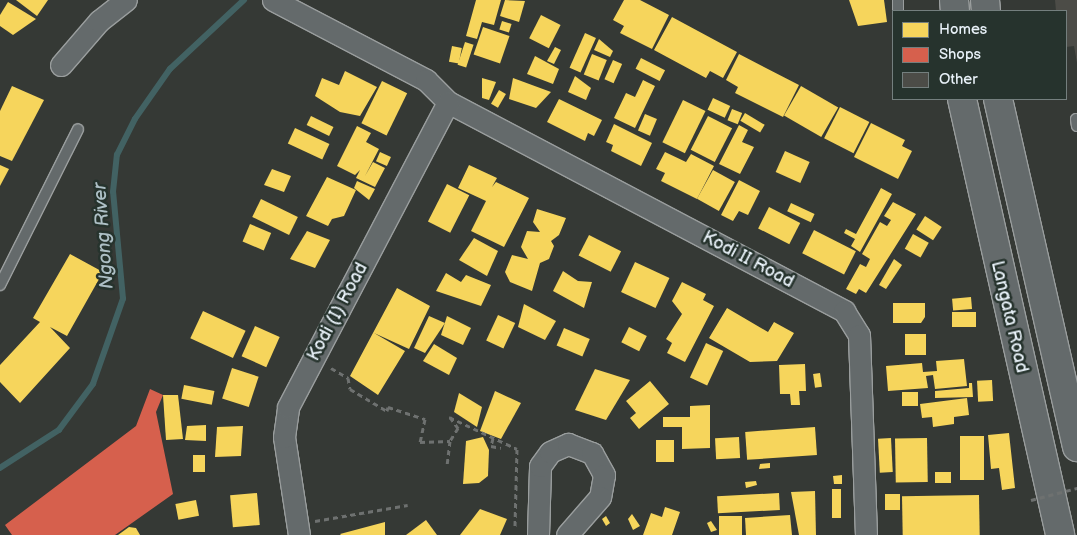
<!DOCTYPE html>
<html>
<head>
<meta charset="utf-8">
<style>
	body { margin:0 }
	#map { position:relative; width:1077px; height:535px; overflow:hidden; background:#353935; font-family:"Balsamiq Sans",sans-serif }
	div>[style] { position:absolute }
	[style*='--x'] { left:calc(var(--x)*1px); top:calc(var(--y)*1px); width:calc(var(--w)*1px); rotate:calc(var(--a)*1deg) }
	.homes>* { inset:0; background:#f6d55c; transform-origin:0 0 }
	.shops>* { inset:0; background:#d6604d }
	.stream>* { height:5.5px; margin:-2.75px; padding:0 2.75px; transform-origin:2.75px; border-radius:2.75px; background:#426263 }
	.building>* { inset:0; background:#4c4c47 }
	.path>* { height:3px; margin-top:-1.5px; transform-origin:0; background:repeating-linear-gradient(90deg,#6e7170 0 5px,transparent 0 9px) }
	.roads { filter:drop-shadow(1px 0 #9a9e9e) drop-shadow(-1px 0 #9a9e9e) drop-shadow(0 1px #9a9e9e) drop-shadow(0 -1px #9a9e9e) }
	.service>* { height:10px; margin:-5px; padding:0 5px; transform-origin:5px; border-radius:5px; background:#646a6b }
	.minor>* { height:21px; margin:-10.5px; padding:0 10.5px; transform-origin:10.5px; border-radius:10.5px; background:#646a6b }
	.secondary>* { height:28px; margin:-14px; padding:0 14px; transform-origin:14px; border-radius:14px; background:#646a6b }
	.path-bridge>* { height:3px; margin-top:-1.5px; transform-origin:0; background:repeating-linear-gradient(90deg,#6e7170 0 5px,transparent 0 9px) }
	span { translate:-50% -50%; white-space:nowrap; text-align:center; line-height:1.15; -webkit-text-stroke:5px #26332d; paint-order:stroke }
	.street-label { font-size:18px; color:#e8f1f8 }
	.water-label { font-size:19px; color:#aec0c6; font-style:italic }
	.legend { position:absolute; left:892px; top:10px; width:175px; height:90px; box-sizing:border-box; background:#26332d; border:1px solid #747f7e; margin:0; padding:6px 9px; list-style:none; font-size:15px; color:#e8f1f8 }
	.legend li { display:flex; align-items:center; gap:10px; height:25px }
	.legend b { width:25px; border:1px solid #747f7e }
</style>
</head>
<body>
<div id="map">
	<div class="homes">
		<div style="clip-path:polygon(16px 0,48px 0,37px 16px)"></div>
		<div style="clip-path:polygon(476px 0,501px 0,494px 25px,482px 22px,477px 39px,466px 36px)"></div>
		<div style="clip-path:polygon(505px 0,525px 1px,519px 22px,500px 16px)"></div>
		<div style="clip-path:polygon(624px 0,640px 0,669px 15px,652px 49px,620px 33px,624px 26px,613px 20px)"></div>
		<div style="clip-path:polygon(849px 0,884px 0,887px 22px,858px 26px)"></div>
		<div style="clip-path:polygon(8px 2px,36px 19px,13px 35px,0 26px,0 15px)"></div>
		<div style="left:541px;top:15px;width:22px;height:26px;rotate:27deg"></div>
		<div style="clip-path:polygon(672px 17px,737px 52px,723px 78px,710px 71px,706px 78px,654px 50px)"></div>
		<div style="left:502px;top:21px;width:10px;height:9px;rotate:17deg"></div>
		<div style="left:483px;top:27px;width:28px;height:29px;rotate:19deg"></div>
		<div style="left:585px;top:33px;width:12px;height:38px;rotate:24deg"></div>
		<div style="clip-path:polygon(599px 39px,613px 51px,610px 57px,594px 50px)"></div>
		<div style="left:465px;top:42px;width:9px;height:24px;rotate:18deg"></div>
		<div style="left:452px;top:46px;width:10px;height:16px;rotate:11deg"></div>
		<div style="clip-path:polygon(555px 47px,561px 50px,554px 64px,547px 61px)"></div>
		<div style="left:592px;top:54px;width:16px;height:22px;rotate:22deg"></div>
		<div style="clip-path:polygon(739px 54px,799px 85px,783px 117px,735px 93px,738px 87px,726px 80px)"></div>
		<div style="clip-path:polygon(535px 56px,559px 69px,553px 84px,527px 74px)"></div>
		<div style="left:641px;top:58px;width:27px;height:12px;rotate:27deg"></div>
		<div style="left:613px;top:60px;width:10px;height:21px;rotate:24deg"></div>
		<div style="clip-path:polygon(345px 71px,377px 87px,360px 116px,340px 112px,315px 96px,322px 78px,339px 85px)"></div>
		<div style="clip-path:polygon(575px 76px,591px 88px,586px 100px,568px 92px)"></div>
		<div style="clip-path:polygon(482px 78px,496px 82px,489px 100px,482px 98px)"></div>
		<div style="clip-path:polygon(513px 78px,551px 92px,536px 108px,509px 99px)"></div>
		<div style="clip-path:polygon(643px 80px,655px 86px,635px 128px,614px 118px,626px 93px,635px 97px)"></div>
		<div style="left:382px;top:81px;width:28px;height:47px;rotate:26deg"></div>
		<div style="clip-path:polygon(12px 86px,44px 100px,12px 161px,0 156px,0 111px)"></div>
		<div style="left:801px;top:86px;width:43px;height:34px;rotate:30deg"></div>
		<div style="left:499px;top:90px;width:8px;height:16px;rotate:30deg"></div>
		<div style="left:713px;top:98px;width:19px;height:13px;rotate:25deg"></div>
		<div style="clip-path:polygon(559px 99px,602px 120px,594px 136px,588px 133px,585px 141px,547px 122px)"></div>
		<div style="left:683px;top:100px;width:25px;height:47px;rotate:26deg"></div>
		<div style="left:840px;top:107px;width:33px;height:35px;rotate:27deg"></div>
		<div style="left:732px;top:109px;width:11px;height:12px;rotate:22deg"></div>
		<div style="left:745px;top:113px;width:23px;height:9px;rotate:31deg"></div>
		<div style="left:645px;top:114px;width:13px;height:18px;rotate:23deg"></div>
		<div style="left:311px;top:116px;width:25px;height:10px;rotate:26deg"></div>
		<div style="left:708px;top:116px;width:27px;height:38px;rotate:27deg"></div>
		<div style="clip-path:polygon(871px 123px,905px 140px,902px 146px,912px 151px,898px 179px,854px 157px)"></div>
		<div style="clip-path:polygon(614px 124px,652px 143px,641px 166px,611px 151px,613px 145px,606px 142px)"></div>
		<div style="clip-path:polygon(739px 125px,748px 130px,742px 142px,754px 147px,740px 174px,719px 164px)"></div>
		<div style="clip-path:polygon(357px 126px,371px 133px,366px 142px,379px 149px,365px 176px,373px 162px,385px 168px,375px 187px,356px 178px,360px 170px,355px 175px,337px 166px)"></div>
		<div style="left:295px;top:128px;width:38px;height:17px;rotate:25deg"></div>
		<div style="left:785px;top:151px;width:27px;height:23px;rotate:24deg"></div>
		<div style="left:380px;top:152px;width:12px;height:10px;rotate:24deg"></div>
		<div style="clip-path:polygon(665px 152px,686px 162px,691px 154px,714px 166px,697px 199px,661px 181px,665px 173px,656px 169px)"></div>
		<div style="clip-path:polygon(0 165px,9px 169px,0 186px)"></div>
		<div style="clip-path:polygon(469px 165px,497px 178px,492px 187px,496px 182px,529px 198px,504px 247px,471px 231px,486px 201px,458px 188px)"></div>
		<div style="clip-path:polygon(272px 169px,291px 176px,284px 192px,264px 185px)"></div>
		<div style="left:713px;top:170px;width:25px;height:33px;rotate:29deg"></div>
		<div style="clip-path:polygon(327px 177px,356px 190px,344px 216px,332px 219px,328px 226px,306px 216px)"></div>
		<div style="clip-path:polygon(739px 180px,760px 191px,748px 215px,739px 211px,733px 221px,721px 215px)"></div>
		<div style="clip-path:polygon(357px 181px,375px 189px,369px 200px,354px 188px)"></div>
		<div style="left:447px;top:184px;width:25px;height:42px;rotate:27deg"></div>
		<div style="clip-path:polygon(881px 188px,892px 194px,860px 252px,851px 246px,855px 239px,844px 233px,846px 229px,856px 234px)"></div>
		<div style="left:261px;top:199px;width:41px;height:20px;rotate:26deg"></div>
		<div style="clip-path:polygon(893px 202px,916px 214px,866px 293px,859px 289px,856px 294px,846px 289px,860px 264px,866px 267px,870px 259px,862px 254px,880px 222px,887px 226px,891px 220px,884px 216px)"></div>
		<div style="left:791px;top:203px;width:26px;height:9px;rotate:25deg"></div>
		<div style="left:769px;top:207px;width:35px;height:24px;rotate:27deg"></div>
		<div style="clip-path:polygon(537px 209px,566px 218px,559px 235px,551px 241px,554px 246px,549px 259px,540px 263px,532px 291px,510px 282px,505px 272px,512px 255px,528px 259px,521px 247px,527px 231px,540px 232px,533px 222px)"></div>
		<div style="left:925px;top:216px;width:20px;height:16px;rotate:33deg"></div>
		<div style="left:250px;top:224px;width:23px;height:19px;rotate:23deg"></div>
		<div style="left:814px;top:230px;width:47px;height:26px;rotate:27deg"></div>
		<div style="clip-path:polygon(307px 231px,330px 240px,315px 268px,290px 259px)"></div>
		<div style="left:913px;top:234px;width:18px;height:17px;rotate:29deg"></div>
		<div style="left:589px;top:235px;width:36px;height:23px;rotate:27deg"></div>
		<div style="clip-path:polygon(474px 238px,498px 251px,487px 276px,459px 260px)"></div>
		<div style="clip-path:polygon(70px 254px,103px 272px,67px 336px,50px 327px,70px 348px,20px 403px,0 382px,0 365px,40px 322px,33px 318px)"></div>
		<div style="clip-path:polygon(894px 259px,902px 265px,886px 289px,879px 285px)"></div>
		<div style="left:635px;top:262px;width:38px;height:33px;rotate:25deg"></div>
		<div style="clip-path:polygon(563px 271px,578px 281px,592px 282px,584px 308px,553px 291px)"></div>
		<div style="clip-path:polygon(446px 273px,461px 282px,466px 275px,491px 285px,481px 306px,436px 291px)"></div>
		<div style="clip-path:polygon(682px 282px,706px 294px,703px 300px,714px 306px,685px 362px,667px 353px,672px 343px,666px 339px,682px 314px,672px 301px)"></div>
		<div style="clip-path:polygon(397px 288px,430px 306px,409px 349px,374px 333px,405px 351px,378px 395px,350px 376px)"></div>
		<div style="left:971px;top:297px;width:12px;height:19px;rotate:85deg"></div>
		<div style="clip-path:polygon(893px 303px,925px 303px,925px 317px,921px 323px,893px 323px)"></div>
		<div style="clip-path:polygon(524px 304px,556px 321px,545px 340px,518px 327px)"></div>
		<div style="clip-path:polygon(727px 308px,768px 332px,774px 322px,794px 333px,777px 361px,750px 362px,709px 338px)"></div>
		<div style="left:203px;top:311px;width:47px;height:30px;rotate:25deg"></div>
		<div style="left:976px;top:312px;width:15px;height:24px;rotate:90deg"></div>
		<div style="left:498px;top:315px;width:19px;height:28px;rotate:25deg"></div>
		<div style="clip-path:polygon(429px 316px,445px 323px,425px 353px,414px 348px)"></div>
		<div style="clip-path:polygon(447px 316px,471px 328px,463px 345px,441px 335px)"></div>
		<div style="left:255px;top:326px;width:27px;height:33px;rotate:24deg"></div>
		<div style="left:629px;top:327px;width:20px;height:17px;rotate:27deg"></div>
		<div style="left:564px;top:328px;width:28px;height:19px;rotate:23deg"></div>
		<div style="left:905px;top:334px;width:21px;height:21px"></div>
		<div style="left:706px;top:343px;width:19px;height:38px;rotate:25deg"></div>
		<div style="clip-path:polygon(434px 344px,457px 358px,449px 375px,423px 361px)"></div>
		<div style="clip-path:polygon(964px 359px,967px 386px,935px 389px,933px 375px,926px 376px,928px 388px,888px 391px,886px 366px,922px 363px,923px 372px,937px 371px,936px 361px)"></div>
		<div style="clip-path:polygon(805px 364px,806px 391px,799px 391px,800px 405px,791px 405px,790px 394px,780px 394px,779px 365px)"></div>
		<div style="left:232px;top:368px;width:28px;height:32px;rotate:18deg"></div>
		<div style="clip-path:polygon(595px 369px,630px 380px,606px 420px,575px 410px)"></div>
		<div style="left:820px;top:373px;width:14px;height:7px;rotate:82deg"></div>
		<div style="left:992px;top:380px;width:21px;height:15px;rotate:87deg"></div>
		<div style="clip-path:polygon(650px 381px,669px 404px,639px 429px,630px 418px,636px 413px,626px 401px)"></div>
		<div style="clip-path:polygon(969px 383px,972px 383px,973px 397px,935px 398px,935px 391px,969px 388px)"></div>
		<div style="left:184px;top:385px;width:31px;height:14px;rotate:11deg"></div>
		<div style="clip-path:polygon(495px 391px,521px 403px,501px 439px,480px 431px)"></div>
		<div style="left:918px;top:392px;width:14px;height:16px;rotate:90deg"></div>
		<div style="clip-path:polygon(459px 393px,482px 407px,477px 427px,454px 412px)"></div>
		<div style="clip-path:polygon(163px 395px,178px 395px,183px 439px,166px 440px)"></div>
		<div style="clip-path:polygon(967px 398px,969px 415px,954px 417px,954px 424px,933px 427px,932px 417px,922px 418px,920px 404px)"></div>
		<div style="clip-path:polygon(710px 405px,710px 448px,682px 449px,682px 427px,663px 427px,663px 417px,690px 417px,690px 406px)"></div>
		<div style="clip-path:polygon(206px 425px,206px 441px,185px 440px,187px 426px)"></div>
		<div style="clip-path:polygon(243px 426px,241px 456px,215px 457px,217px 427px)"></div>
		<div style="left:815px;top:427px;width:28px;height:70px;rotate:86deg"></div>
		<div style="clip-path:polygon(1009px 433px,1015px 488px,1002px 490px,999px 468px,991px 469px,988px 435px)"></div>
		<div style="left:960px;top:436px;width:24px;height:44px"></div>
		<div style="clip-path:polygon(483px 437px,489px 450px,488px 476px,479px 483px,463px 484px,466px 441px)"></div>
		<div style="left:739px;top:437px;width:21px;height:24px;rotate:87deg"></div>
		<div style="left:891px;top:438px;width:34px;height:13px;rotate:87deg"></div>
		<div style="left:927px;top:438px;width:44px;height:32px;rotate:89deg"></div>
		<div style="left:656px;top:440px;width:18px;height:22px"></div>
		<div style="left:193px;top:455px;width:12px;height:17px"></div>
		<div style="clip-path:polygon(770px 463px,770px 468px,759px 469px,760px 464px)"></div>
		<div style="left:935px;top:472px;width:16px;height:11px"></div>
		<div style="clip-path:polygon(842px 475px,842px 484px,834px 484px,833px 476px)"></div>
		<div style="clip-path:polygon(756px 481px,757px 485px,746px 488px,745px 482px)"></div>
		<div style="left:832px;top:489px;width:9px;height:29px"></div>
		<div style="clip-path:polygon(815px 491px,816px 535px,799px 535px,791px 492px)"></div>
		<div style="left:257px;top:493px;width:32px;height:27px;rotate:85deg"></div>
		<div style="left:779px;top:493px;width:17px;height:62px;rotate:87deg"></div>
		<div style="left:885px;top:494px;width:15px;height:16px"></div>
		<div style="left:979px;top:495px;width:40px;height:77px;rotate:89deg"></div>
		<div style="left:196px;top:500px;width:16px;height:21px;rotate:79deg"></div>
		<div style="clip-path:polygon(665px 507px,680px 512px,672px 535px,643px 535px,651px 513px,662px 517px)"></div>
		<div style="clip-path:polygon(480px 509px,507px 519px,500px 535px,460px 535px)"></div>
		<div style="clip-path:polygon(632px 514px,640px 526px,633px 530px,628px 519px)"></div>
		<div style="clip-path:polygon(790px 515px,792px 535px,746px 535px,745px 518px)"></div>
		<div style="clip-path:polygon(606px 516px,610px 523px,606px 526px,602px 519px)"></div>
		<div style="left:719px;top:516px;width:23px;height:19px"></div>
		<div style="clip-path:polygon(426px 520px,437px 535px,406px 535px)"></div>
		<div style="clip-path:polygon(711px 521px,717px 530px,711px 532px,707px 523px)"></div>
		<div style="clip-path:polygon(385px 522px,385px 535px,341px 535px,340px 534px)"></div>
		<div style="clip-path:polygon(129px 527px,136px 528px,140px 535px,118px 535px)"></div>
	</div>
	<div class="shops">
		<div style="clip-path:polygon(150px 389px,163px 395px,156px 412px,173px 494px,115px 535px,12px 535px,5px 525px,136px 426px)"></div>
	</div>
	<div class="stream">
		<div style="--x:0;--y:468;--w:70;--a:-32.8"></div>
		<div style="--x:59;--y:430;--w:57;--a:-53.5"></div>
		<div style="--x:93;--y:384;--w:90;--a:-70.6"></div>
		<div style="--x:123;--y:299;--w:107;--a:-95.3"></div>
		<div style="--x:113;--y:192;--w:37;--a:-84"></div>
		<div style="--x:117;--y:155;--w:40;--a:-63.4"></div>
		<div style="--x:135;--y:119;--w:61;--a:-55"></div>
		<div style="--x:170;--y:69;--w:101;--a:-43"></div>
	</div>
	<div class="building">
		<div style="clip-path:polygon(1055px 0,1077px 0,1077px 63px,1074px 46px,1066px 47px,1066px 11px,1056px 11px)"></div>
	</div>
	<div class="path">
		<div style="--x:331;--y:368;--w:20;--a:30"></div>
		<div style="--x:348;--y:378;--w:11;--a:80"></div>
		<div style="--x:350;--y:389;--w:43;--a:30.7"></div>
		<div style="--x:387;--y:411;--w:4;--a:-76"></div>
		<div style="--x:388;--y:407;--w:39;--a:18"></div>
		<div style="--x:425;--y:419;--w:24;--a:102"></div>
		<div style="--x:420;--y:442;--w:30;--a:-2"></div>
		<div style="--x:450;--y:441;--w:24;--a:97"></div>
		<div style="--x:449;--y:417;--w:75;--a:25.2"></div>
		<div style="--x:517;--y:449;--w:78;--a:91.5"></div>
		<div style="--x:450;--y:417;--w:14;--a:54"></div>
		<div style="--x:458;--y:428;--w:15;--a:122"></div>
		<div style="--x:493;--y:438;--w:8;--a:104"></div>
		<div style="--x:491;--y:446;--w:10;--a:11"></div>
		<div style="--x:315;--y:521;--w:94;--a:-9.8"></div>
	</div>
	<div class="roads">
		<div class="service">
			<div style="--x:898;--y:0;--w:11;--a:90"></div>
			<div style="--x:1076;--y:119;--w:7;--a:82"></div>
			<div style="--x:0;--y:285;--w:174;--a:-63.4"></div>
		</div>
		<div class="minor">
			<div style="--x:273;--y:0;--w:173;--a:27.6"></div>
			<div style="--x:426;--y:80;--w:31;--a:45"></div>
			<div style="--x:448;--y:102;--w:448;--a:27.8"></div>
			<div style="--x:844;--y:311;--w:28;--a:58"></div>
			<div style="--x:859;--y:335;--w:200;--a:88"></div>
			<div style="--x:61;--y:65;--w:58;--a:-49.2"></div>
			<div style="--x:99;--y:21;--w:34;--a:-38"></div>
			<div style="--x:299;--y:535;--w:99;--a:-98.7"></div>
			<div style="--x:284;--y:437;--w:30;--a:-82"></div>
			<div style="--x:288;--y:407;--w:344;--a:-62.3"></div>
			<div style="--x:538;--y:535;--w:69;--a:-88.3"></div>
			<div style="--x:540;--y:466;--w:17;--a:-54"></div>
			<div style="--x:550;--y:452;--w:20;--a:-24"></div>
			<div style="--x:568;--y:444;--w:26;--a:21"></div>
			<div style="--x:592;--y:453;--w:25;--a:61"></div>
			<div style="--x:604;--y:475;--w:22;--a:100"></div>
			<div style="--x:600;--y:497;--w:50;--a:131"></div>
		</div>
		<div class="secondary">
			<div style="--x:954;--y:0;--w:11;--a:85"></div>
			<div style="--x:985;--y:0;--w:11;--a:85"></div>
			<div style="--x:962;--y:99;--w:447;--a:77.3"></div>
			<div style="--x:998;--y:99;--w:357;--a:77.2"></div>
		</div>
	</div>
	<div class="path-bridge">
		<div style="--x:1031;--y:500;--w:48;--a:-14.6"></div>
	</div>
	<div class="street-label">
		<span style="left:748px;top:260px;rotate:28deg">Kodi II Road</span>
		<span style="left:338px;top:312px;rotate:-62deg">Kodi (I) Road</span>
		<span style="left:1009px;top:317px;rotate:77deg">Langata Road</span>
	</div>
	<div class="water-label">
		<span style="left:104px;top:236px;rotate:-94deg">Ngong River</span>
	</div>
	<ul class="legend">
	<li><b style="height:14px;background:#f6d55c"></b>Homes</li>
	<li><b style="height:14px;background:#d6604d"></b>Shops</li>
	<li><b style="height:14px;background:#4c4c47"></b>Other</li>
	</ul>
</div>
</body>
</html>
